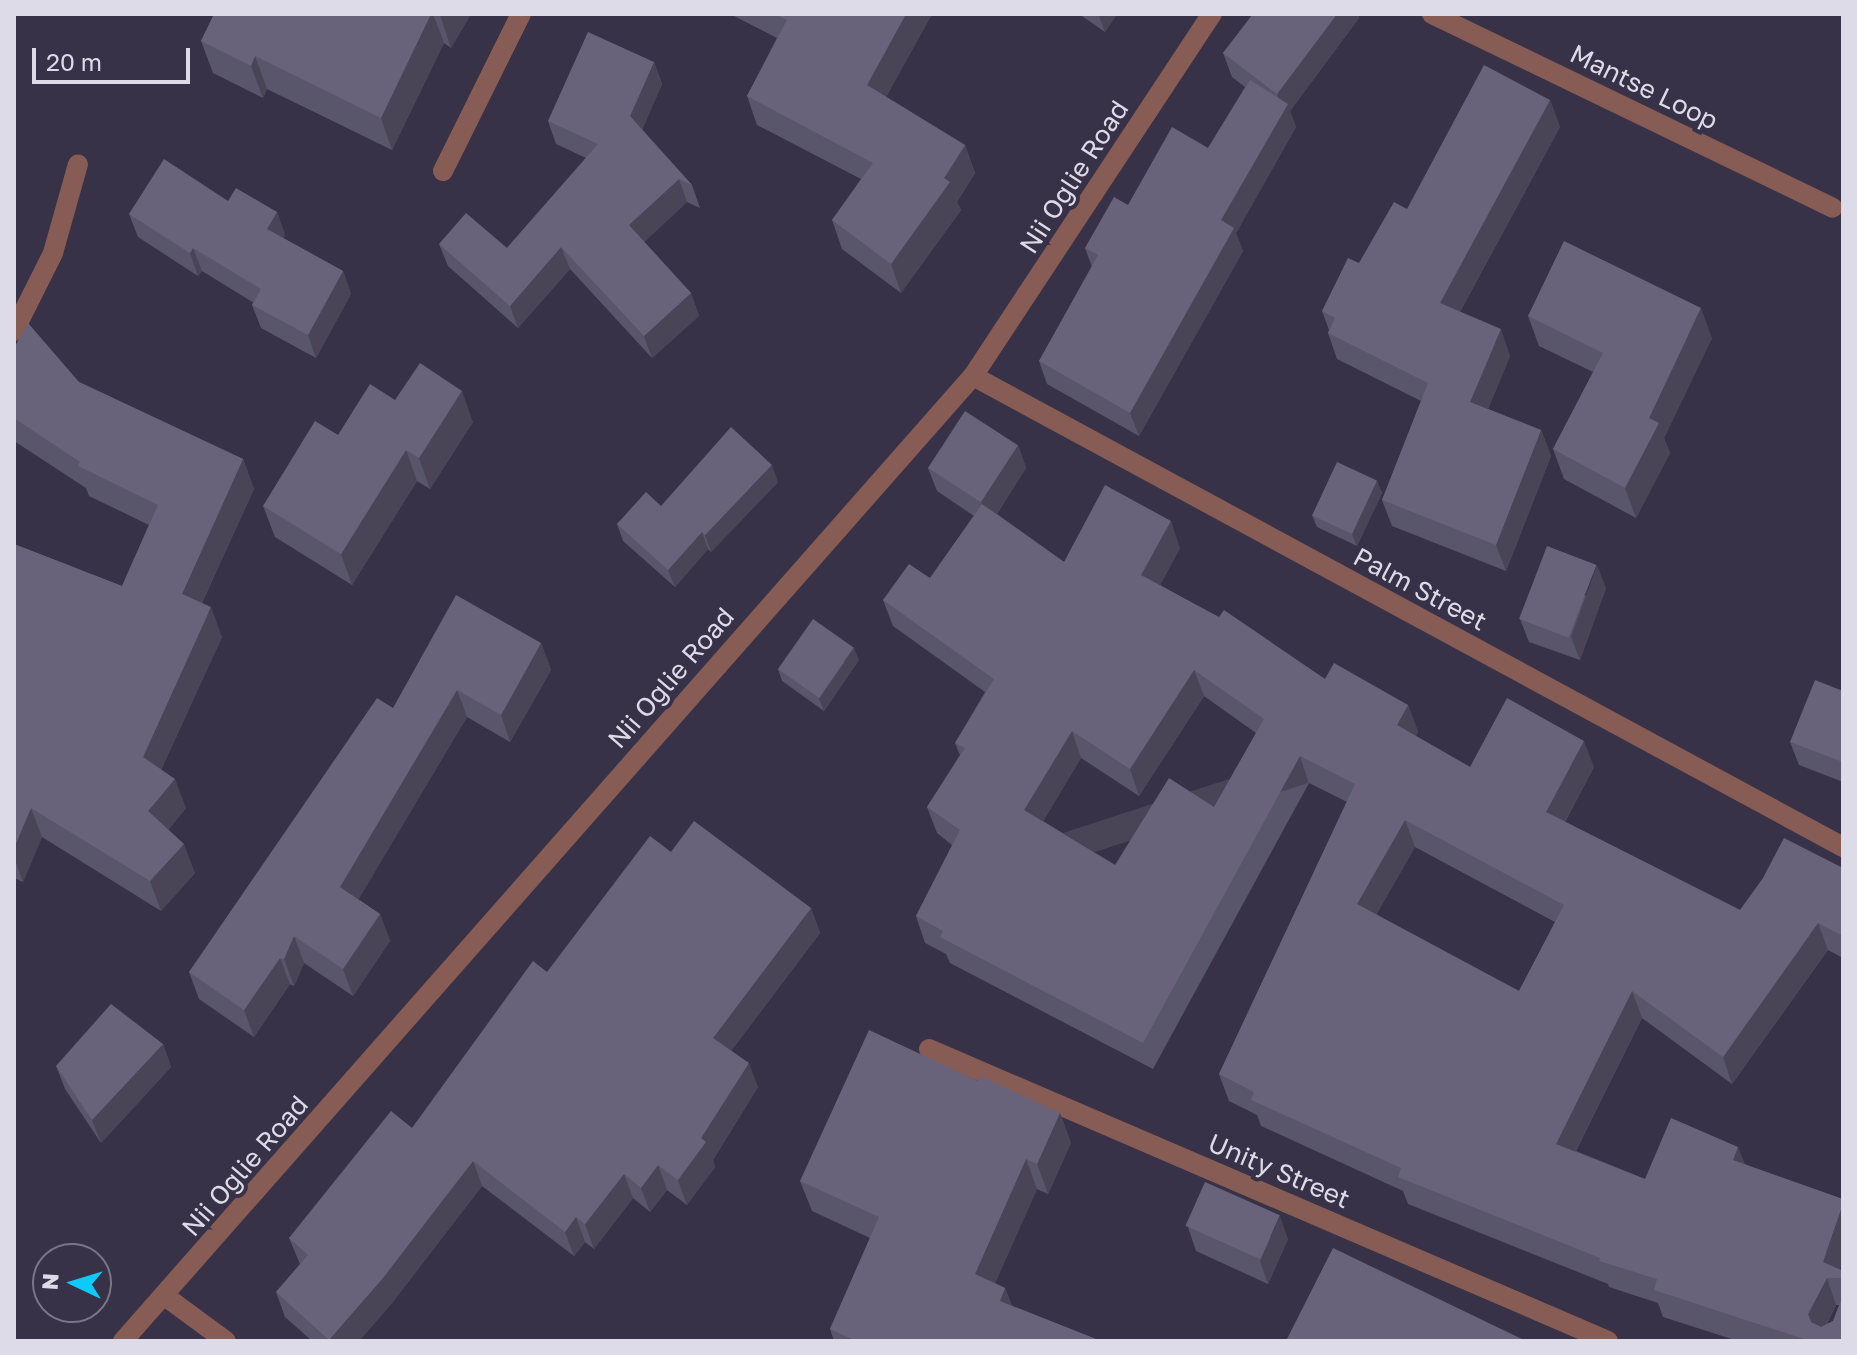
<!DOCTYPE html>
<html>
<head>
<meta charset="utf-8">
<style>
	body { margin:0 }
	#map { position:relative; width:1857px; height:1355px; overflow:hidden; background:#373247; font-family:"Golos Text",sans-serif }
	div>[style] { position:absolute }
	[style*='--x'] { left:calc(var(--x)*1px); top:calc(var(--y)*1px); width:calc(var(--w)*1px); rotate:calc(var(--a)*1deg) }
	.minor>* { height:20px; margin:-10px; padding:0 10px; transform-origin:10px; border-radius:10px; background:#875c54 }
	.wall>* { inset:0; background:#59556a }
	.shaded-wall>* { inset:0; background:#494556; transform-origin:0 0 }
	.building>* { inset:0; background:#68637b; transform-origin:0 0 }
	span { translate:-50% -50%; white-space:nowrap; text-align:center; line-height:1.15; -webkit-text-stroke:8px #373247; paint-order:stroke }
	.street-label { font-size:26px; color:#dddbe8 }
	.frame { position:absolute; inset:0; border:16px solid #dddbe8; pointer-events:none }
	.north { position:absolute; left:32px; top:1243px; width:80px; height:80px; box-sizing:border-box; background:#373247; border:2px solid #797687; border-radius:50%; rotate:274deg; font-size:22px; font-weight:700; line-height:32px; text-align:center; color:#dddbe8 }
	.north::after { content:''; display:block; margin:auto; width:28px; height:36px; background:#0dcafa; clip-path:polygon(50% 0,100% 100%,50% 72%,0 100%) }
	.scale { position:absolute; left:32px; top:48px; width:158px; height:36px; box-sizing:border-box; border:4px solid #dddbe8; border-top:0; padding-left:10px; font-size:24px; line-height:28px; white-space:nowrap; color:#dddbe8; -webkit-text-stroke:6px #373247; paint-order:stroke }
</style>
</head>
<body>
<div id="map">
	<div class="minor">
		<div style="--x:1432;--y:14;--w:445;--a:25.8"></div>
		<div style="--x:443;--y:171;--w:175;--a:-63.6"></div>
		<div style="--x:14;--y:331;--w:87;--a:-63.4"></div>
		<div style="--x:53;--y:253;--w:92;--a:-74.3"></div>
		<div style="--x:973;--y:376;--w:989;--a:28.43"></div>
		<div style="--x:929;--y:1049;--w:739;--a:23.27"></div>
		<div style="--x:166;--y:1297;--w:74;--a:36.3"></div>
		<div style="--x:123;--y:1341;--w:1286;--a:-48.63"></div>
		<div style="--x:973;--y:376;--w:434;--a:-56.6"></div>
	</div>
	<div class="wall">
		<div style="clip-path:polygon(214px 14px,471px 14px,451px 48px,444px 43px,392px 150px,267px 89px,263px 98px,213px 73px,201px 41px)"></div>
		<div style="clip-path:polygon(730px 14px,932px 14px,886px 97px,965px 145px,975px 173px,957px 202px,961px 210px,901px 293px,842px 249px,832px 220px,861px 179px,757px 125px,747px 96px,777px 38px)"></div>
		<div style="clip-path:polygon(1079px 14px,1117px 14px,1105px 32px)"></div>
		<div style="clip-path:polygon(1253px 14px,1358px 14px,1359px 18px,1290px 111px,1296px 127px,1236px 233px,1243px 251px,1139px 436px,1047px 384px,1039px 361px,1092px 267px,1085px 248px,1128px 205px,1208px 148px,1245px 87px,1232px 77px,1223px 53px)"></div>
		<div style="clip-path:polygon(654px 62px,662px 84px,642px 130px,692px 185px,700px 208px,687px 202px,644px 242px,691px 293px,699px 316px,652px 358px,570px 269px,518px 328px,448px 266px,439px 244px,507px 248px,586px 158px,556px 144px,548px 121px)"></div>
		<div style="clip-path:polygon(1550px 100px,1560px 127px,1460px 312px,1510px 356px,1488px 409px,1541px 430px,1551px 456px,1506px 571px,1392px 526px,1382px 500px,1421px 401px,1337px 359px,1328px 333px,1329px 330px,1322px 311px,1359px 263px,1407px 209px)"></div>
		<div style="clip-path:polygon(228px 201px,277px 212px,285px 235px,283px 238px,343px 271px,351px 294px,316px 358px,261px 328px,252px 305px,254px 303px,202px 271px,198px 276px,138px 237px,129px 214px)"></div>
		<div style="clip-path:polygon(1528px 316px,1712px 338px,1664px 438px,1670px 453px,1636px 518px,1564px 479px,1553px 449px,1593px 372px,1539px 346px)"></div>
		<div style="clip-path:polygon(14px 348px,79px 382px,243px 459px,254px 489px,202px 603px,222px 637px,161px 770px,186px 808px,168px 830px,195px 873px,161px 911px,42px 837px,23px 882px,14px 878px,14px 544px,122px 586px,149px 525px,89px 496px,86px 488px,14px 441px)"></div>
		<div style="clip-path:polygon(395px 400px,473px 422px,430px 489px,417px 481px,352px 585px,275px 537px,263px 506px,338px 435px)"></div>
		<div style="clip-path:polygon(evenodd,1018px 445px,1026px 468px,997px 514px,1064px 562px,1180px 548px,1160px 585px,1325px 679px,1408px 705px,1418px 732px,1416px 736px,1470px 767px,1594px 767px,1565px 822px,1740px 910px,1843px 868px,1843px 958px,1828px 950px,1732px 1084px,1642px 1018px,1576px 1151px,1645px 1179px,1738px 1147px,1745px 1165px,1840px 1269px,1843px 1271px,1843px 1341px,1738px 1341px,1663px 1317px,1658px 1303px,1609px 1287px,1608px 1284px,1408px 1204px,1403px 1191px,1261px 1126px,1257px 1115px,1229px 1101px,1219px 1074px,1347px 802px,1309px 783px,1153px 1069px,950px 963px,946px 954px,925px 943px,916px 916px,952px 845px,937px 833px,927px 807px,960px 755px,955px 743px,985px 692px,893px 626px,883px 600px,930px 578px,974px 516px,937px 491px,928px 468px,1018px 445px,1204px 696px,1256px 733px,1214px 807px,1115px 865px,1043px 821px,1081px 758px,1139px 796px,1204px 696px,1018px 445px,1415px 847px,1555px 922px,1519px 991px,1376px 915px,1415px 847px,1018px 445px,1836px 1305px,1839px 1305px,1833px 1321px,1827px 1324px,1836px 1305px)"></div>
		<div style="clip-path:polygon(1377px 481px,1382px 493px,1357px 546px,1317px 527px,1312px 515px)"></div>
		<div style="clip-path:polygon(778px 482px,711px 552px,708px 549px,675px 587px,623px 541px,617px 524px,661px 506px)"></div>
		<div style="clip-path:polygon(1606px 588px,1580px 660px,1529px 642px,1520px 619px)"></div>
		<div style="clip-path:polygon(541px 643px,551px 670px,510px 742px,467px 717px,358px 899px,380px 914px,390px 941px,353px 996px,304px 963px,294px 986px,290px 984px,254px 1037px,199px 999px,189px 972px,393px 708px)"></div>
		<div style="clip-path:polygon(859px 660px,824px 711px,782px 681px,778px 669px)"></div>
		<div style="clip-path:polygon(1843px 691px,1843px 782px,1799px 765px,1790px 742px)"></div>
		<div style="clip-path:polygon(811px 908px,820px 933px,731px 1051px,758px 1087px,713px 1160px,715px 1167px,687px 1205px,667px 1190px,650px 1212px,633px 1198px,594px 1249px,585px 1242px,574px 1256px,482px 1186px,392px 1303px,359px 1341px,312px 1341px,285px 1317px,276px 1292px,300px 1264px,289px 1238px,412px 1128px,547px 972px)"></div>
		<div style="clip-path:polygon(163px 1044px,171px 1067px,101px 1143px,65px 1089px,56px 1066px)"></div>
		<div style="clip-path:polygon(978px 1081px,1060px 1113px,1071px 1143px,1048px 1194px,1037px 1189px,995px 1283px,1005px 1288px,1012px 1306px,1101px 1341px,834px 1341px,830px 1329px,870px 1238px,812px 1211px,800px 1181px)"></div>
		<div style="clip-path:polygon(1188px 1227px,1288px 1239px,1268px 1284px,1196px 1251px)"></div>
	</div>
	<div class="shaded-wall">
		<div style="clip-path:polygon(431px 14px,433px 14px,444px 43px,392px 150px,381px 118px)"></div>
		<div style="clip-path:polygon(441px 14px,471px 14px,451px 48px,440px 15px)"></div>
		<div style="clip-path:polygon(906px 14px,932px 14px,877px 113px,867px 85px)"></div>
		<div style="clip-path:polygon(1098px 14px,1117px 14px,1105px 32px)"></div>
		<div style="clip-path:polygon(1337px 14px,1358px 14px,1359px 18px,1290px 111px,1296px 127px,1236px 233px,1243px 251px,1139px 436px,1130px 413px,1221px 220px,1283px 112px,1277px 94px)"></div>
		<div style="clip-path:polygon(255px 56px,267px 89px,263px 98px,251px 66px)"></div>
		<div style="clip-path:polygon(654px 62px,662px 84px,638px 139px,630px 116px)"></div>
		<div style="clip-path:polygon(1550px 100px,1560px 127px,1450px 330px,1440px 303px)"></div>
		<div style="clip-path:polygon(965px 145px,975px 173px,957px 202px,961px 210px,901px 293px,891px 264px)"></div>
		<div style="clip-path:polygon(679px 179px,687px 202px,638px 248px,629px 225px)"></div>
		<div style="clip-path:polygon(277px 212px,285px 235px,275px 252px,267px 229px)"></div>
		<div style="clip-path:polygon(561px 247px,570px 269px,518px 328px,510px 306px)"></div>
		<div style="clip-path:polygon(193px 248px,202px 271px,198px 276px,190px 253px)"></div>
		<div style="clip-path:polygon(343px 271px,351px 294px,316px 358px,308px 335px)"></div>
		<div style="clip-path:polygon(691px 293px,699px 316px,652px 358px,644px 336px)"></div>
		<div style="clip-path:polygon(1701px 308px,1712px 338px,1664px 438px,1670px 453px,1636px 518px,1625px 488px,1649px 418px)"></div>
		<div style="clip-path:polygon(1501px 329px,1510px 356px,1480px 428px,1470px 402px)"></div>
		<div style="clip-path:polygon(462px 391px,473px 422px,430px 489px,419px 458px)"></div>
		<div style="clip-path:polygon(1541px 430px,1551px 456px,1506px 571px,1496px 545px)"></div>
		<div style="clip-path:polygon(1018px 445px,1026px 468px,989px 526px,981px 502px)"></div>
		<div style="clip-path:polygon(406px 450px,417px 481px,352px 585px,341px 554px)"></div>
		<div style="clip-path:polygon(243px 459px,254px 489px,192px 624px,182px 594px)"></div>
		<div style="clip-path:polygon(772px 465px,778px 482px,711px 552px,705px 535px)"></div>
		<div style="clip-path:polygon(1377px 481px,1382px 493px,1357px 546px,1352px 534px)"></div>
		<div style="clip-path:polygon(1171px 521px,1180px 548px,1151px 602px,1141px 575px)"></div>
		<div style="clip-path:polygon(702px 532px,708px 549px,675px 587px,668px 570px)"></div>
		<div style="clip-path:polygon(1597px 565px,1606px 588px,1580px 660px,1571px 637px)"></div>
		<div style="clip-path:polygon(211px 607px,222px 637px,153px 787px,143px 757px)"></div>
		<div style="clip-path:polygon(541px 643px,551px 670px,510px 742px,501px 715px)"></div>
		<div style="clip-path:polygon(854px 648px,859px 660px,824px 711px,819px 699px)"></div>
		<div style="clip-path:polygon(1194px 670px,1204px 696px,1139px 796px,1130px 769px)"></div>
		<div style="clip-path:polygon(457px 690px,467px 717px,350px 914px,340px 887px)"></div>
		<div style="clip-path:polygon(1408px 705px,1418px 732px,1407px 752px,1397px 725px)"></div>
		<div style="clip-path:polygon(1072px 731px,1081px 758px,1034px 837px,1024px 810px)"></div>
		<div style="clip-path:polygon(1584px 741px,1594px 767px,1555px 839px,1546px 812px)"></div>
		<div style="left:1300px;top:756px;width:28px;height:327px;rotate:72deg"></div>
		<div style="clip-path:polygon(175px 779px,186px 808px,159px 841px,148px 811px)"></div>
		<div style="clip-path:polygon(31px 808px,42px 837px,23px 882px,14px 857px,14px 848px)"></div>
		<div style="clip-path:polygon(1405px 820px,1415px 847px,1367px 931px,1357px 904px)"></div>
		<div style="clip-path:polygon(184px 844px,195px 873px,161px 911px,150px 881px)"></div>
		<div style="clip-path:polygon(811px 908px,820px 933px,722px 1063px,713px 1038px)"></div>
		<div style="clip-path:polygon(380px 914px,390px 941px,353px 996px,343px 969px)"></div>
		<div style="clip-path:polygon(1818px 923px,1828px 950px,1732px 1084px,1723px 1057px)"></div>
		<div style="clip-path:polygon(294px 936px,304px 963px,294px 986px,284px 959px)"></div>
		<div style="clip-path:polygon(280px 958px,290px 984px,254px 1037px,244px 1010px)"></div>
		<div style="clip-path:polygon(1632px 991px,1642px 1018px,1566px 1170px,1556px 1144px)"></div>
		<div style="clip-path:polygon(163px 1044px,171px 1067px,101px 1143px,92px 1120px)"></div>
		<div style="clip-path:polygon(749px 1063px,758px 1087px,713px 1160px,715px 1167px,687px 1205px,678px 1180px,701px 1138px)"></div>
		<div style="clip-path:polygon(1060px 1113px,1071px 1143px,1048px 1194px,1037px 1164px)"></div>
		<div style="clip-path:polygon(1738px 1147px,1748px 1174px,1733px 1160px)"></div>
		<div style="clip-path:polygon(1026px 1159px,1037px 1189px,986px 1304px,975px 1274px)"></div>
		<div style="clip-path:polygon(473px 1161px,482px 1186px,392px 1303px,359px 1341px,330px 1341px,329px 1340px)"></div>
		<div style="clip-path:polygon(658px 1165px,667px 1190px,650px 1212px,641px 1188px)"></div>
		<div style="clip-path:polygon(624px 1174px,633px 1198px,594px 1249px,585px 1224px)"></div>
		<div style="clip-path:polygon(1843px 1204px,1843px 1260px,1837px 1278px,1823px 1262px)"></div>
		<div style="clip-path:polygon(1280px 1216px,1288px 1239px,1268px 1284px,1260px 1261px)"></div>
		<div style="clip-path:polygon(576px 1217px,585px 1242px,574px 1256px,565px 1232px)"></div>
		<div style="clip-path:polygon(1827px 1278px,1836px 1305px,1818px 1341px,1808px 1314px)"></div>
		<div style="clip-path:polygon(1005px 1288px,1016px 1318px,1000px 1301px)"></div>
	</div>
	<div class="building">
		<div style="clip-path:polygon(214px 14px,431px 14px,381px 118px,255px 56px,251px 66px,201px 41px)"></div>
		<div style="clip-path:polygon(774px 14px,906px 14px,867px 85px,965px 145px,944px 178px,950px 182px,891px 264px,832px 220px,873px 163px,747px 96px,787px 20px)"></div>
		<div style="clip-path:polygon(1253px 14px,1337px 14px,1277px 94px,1223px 53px)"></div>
		<div style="clip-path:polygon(588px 32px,654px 62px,630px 116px,692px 185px,679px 179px,629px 225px,691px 293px,644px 336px,561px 247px,510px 306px,439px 244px,466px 213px,507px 248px,598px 144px,548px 121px)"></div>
		<div style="clip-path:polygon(1484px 65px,1550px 100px,1440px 303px,1501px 329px,1470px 402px,1541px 430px,1496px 545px,1382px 500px,1428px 383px,1328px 333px,1335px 318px,1322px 311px,1348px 258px,1359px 263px,1394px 202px,1407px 209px)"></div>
		<div style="clip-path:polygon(1250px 80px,1288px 104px,1221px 220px,1234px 228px,1130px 413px,1039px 361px,1098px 255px,1085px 248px,1114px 197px,1128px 205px,1172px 127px,1208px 148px)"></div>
		<div style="clip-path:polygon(164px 159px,228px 201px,236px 188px,277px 212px,267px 229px,343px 271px,308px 335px,252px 305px,261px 289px,193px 248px,190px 253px,129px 214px)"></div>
		<div style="clip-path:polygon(1564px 241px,1701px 308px,1649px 418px,1659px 423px,1625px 488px,1553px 449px,1603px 353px,1528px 316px)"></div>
		<div style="clip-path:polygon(28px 323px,79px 382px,243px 459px,182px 594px,211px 607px,143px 757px,175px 779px,148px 811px,184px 844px,150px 881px,31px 808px,14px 848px,14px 544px,122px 586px,158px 505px,78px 466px,80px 462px,14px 418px,14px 348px)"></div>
		<div style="clip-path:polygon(420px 363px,462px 391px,419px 458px,406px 450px,341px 554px,263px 506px,315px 421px,338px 435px,370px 384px,395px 400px)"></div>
		<div style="left:965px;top:411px;width:63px;height:68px;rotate:33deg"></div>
		<div style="clip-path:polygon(731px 427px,772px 465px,705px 535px,702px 532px,668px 570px,617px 524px,646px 492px,661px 506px)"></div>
		<div style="left:1337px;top:462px;width:44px;height:59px;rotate:25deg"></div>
		<div style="clip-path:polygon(evenodd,1105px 485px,1171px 521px,1141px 575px,1219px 617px,1224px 610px,1325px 679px,1334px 663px,1408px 705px,1397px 725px,1470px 767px,1507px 698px,1584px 741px,1546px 812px,1740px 910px,1763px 878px,1784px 838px,1843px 868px,1843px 936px,1818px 923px,1723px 1057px,1632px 991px,1556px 1144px,1645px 1179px,1671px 1118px,1738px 1147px,1733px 1160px,1843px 1199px,1843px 1204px,1823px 1262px,1843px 1271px,1843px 1284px,1840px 1278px,1827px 1278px,1808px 1314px,1811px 1322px,1821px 1327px,1833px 1321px,1843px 1296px,1843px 1341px,1810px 1341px,1654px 1290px,1657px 1279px,1599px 1261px,1600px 1258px,1398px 1177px,1401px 1168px,1251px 1100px,1254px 1092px,1219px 1074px,1355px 784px,1300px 756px,1143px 1043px,940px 937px,943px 931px,916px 916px,960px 830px,927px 807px,965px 748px,955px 743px,994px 679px,883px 600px,909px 564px,930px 578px,982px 504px,1064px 562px,1105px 485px,1194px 670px,1264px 719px,1214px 807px,1169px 778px,1115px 865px,1024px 810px,1072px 731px,1130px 769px,1194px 670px,1105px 485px,1405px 820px,1564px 905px,1519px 991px,1357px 904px,1405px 820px)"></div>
		<div style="left:1547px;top:546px;width:53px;height:78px;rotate:21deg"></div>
		<div style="clip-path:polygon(456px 595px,541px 643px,501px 715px,457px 690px,340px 887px,380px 914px,343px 969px,294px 936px,284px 959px,280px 958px,244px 1010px,189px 972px,377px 698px,393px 708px)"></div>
		<div style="left:813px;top:619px;width:50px;height:61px;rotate:35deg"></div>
		<div style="clip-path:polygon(1815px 680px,1843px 691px,1843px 762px,1790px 742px)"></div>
		<div style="clip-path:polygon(694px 821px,811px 908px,713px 1038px,749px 1063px,701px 1138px,706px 1142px,678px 1180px,658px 1165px,641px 1188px,624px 1174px,585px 1224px,576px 1217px,565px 1232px,473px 1161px,383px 1278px,329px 1340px,276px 1292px,308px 1255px,289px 1238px,391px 1111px,412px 1128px,533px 961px,547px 972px,650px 836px,671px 852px)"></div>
		<div style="clip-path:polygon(111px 1004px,163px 1044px,92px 1120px,56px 1066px)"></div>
		<div style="clip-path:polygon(869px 1030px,978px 1081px,980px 1076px,1060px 1113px,1037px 1164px,1026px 1159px,975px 1274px,1005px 1288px,1000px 1301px,1101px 1341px,856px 1341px,830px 1329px,879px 1217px,800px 1181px)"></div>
		<div style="left:1205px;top:1182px;width:82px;height:48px;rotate:24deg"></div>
		<div style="clip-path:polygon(1333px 1248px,1526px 1341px,1286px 1341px)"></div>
	</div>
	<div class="street-label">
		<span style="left:1644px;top:87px;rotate:26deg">Mantse Loop</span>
		<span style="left:1074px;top:177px;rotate:-57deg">Nii Oglie Road</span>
		<span style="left:1420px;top:589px;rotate:28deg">Palm Street</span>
		<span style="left:671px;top:678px;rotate:-49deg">Nii Oglie Road</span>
		<span style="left:245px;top:1166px;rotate:-49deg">Nii Oglie Road</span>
		<span style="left:1279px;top:1171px;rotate:23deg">Unity Street</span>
	</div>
	<div class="frame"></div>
	<div class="north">N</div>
	<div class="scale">20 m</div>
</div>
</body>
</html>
